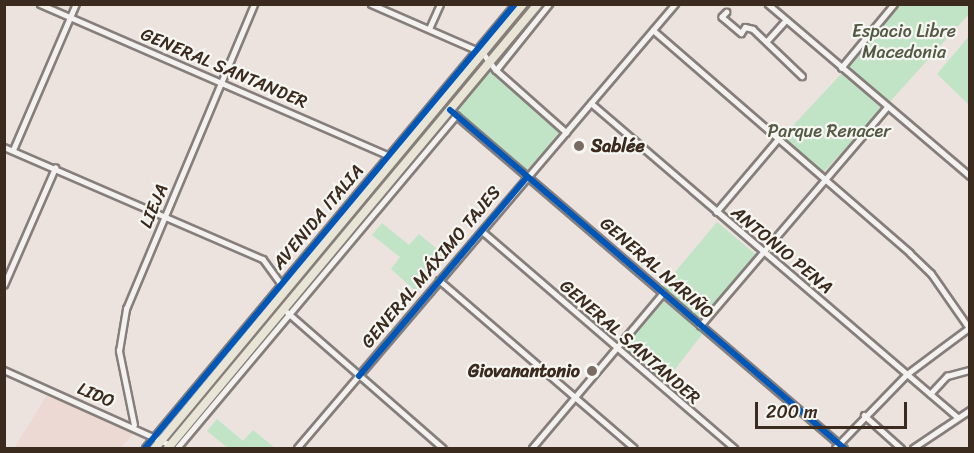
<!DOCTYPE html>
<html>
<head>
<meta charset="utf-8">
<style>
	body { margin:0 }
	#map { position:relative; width:974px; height:453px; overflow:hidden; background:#ece3df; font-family:Sriracha,sans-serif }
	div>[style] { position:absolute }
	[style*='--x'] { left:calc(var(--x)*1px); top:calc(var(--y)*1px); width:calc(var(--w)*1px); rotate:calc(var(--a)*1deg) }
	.built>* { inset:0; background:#edd9d3 }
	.green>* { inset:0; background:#c1e4c7; transform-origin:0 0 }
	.roads { filter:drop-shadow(2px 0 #867e7a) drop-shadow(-2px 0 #867e7a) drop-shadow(0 2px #867e7a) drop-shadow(0 -2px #867e7a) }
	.street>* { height:4.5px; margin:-2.25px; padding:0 2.25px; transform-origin:2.25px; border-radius:2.25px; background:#f4f2f0 }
	.primary>* { height:8px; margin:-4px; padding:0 4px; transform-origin:4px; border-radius:4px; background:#e8e4d6 }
	.cycleway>* { height:6px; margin:-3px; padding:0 3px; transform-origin:3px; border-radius:3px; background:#0057b8 }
	.dots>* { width:16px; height:16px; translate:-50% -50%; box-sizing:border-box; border:3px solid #f6f6f2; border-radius:50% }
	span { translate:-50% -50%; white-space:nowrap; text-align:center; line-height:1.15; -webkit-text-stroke:4.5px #f6f6f2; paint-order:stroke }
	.park-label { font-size:18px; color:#545943 }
	.street-label { font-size:18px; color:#3b2a1e }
	.poi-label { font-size:18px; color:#3b2a1e; font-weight:700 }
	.left { translate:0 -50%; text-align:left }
	.right { translate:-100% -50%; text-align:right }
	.frame { position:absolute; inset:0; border:6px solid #3b2a1e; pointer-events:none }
	.scale { position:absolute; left:755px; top:402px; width:152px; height:27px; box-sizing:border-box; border:3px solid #3b2a1e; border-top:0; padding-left:8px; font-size:18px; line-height:21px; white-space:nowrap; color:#3b2a1e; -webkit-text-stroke:4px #f6f6f2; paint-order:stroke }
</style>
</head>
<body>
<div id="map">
	<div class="built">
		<div style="clip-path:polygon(47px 395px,97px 417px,134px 433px,121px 448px,14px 448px)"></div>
	</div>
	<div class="green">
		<div style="clip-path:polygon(897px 5px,969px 5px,969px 14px,888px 104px,846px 64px)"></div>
		<div style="clip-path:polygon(969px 36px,969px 105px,937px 74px)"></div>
		<div style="clip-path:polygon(489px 71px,560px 131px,529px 170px,523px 169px,461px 117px,457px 108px)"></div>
		<div style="left:843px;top:72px;width:54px;height:89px;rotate:43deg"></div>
		<div style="clip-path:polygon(471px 77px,472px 78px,174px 434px,173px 431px)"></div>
		<div style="left:717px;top:222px;width:51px;height:86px;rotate:40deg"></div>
		<div style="clip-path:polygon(382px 223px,409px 245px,419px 234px,447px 257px,417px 292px,391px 269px,400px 257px,372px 235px)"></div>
		<div style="left:663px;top:300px;width:52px;height:63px;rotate:38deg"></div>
		<div style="clip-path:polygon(217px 419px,243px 441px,253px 430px,275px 448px,228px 448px,207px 431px)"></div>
	</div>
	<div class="roads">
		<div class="street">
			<div style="--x:40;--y:4;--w:382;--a:23.5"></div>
			<div style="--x:371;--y:4;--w:122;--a:23.6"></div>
			<div style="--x:483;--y:53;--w:21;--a:53"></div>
			<div style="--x:496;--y:70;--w:94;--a:41.5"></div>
			<div style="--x:768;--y:4;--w:265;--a:40.4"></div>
			<div style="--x:727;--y:12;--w:7;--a:135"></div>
			<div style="--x:722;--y:17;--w:25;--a:40"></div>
			<div style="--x:741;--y:33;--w:7;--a:-56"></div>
			<div style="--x:745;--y:27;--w:8;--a:14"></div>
			<div style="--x:753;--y:29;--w:68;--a:43.8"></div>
			<div style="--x:429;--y:29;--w:27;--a:-66"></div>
			<div style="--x:653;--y:30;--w:340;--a:40.9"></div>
			<div style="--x:910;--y:253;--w:29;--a:44"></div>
			<div style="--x:931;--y:273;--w:68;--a:55.1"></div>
			<div style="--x:767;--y:41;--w:28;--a:-48"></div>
			<div style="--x:841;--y:68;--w:83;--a:-50.4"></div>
			<div style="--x:496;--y:70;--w:85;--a:-51.2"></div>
			<div style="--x:591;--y:103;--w:482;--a:40.6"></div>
			<div style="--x:450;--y:110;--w:519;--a:40.63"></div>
			<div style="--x:4;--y:147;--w:282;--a:23.4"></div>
			<div style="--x:263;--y:259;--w:31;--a:54"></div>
			<div style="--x:13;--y:150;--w:159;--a:-66.7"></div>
			<div style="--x:716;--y:212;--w:96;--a:-49.7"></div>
			<div style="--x:482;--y:231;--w:333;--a:40.7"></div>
			<div style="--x:439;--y:280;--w:257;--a:40.7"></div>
			<div style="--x:4;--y:285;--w:128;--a:-66.4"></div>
			<div style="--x:287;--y:312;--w:207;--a:41.1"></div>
			<div style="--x:700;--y:326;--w:288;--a:-49.5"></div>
			<div style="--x:4;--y:370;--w:183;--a:24.2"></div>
			<div style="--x:930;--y:394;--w:25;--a:-47"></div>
			<div style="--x:947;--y:376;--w:24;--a:-15"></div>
			<div style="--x:864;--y:415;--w:50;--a:41.7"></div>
			<div style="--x:134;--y:425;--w:76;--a:-101.5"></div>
			<div style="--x:119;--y:351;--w:43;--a:-80.5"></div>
			<div style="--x:126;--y:309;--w:331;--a:-67.2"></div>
			<div style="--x:145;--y:448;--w:578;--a:-50.19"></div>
			<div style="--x:177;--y:448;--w:434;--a:-50"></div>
			<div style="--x:297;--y:448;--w:583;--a:-49.59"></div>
			<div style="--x:532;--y:448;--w:203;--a:-49.8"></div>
			<div style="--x:835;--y:448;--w:103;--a:-45.8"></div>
			<div style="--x:907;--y:374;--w:79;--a:-36.7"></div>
			<div style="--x:913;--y:448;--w:69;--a:-33.7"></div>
		</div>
		<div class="primary">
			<div style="--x:155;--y:448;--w:577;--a:-50.35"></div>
			<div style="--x:168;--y:448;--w:578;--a:-50.19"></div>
		</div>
	</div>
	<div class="cycleway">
		<div style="--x:450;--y:110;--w:519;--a:40.63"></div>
		<div style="--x:359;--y:376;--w:260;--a:-49.8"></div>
		<div style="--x:145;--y:448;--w:578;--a:-50.19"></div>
	</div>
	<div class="dots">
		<div style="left:579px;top:146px;background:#796b62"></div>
		<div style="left:592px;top:371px;background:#796b62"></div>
	</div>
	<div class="park-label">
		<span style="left:904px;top:42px">Espacio Libre<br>Macedonia</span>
		<span style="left:829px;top:131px">Parque Renacer</span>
	</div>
	<div class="street-label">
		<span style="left:224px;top:68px;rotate:23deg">GENERAL SANTANDER</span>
		<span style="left:154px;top:206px;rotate:-67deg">LIEJA</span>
		<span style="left:318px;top:217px;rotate:-50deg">AVENIDA ITALIA</span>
		<span style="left:782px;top:250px;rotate:40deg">ANTONIO PENA</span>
		<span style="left:431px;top:267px;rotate:-50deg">GENERAL MÁXIMO TAJES</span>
		<span style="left:657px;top:268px;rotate:41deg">GENERAL NARIÑO</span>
		<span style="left:630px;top:342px;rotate:41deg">GENERAL SANTANDER</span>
		<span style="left:96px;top:395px;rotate:23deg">LIDO</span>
	</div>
	<div class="poi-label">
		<span class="left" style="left:591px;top:146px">Sablée</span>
		<span class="right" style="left:580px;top:371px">Giovanantonio</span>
	</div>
	<div class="frame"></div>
	<div class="scale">200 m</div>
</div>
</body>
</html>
